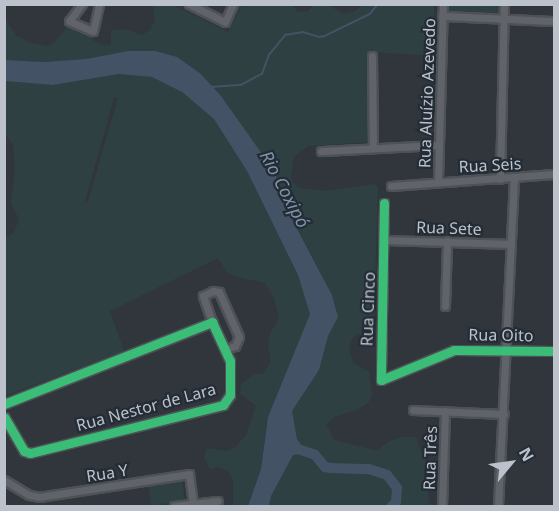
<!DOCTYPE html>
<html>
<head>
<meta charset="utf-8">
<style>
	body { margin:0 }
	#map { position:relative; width:559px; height:511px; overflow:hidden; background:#30363c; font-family:"Noto Sans",sans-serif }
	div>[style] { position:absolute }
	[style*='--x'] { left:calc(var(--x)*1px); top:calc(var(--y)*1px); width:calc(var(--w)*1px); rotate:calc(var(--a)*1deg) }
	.green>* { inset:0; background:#2e4042; transform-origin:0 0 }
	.water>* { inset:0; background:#435365 }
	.stream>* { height:1.5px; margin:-0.75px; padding:0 0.75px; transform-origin:0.75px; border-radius:0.75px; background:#435365 }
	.river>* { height:10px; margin:-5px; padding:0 5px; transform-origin:5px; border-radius:5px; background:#435365 }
	.roads { filter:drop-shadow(2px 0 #4e5256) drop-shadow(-2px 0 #4e5256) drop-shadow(0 2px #4e5256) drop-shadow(0 -2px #4e5256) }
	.minor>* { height:7px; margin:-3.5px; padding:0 3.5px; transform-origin:3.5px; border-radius:3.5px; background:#60646a }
	.cycleway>* { height:9px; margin:-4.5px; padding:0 4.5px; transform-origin:4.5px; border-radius:4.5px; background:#3abd76 }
	span { translate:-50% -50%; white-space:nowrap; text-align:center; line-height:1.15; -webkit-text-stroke:4.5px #242c36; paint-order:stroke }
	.street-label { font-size:16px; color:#bcc2cb }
	.water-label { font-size:18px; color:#8194aa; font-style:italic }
	.frame { position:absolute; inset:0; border:6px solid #bcc2cb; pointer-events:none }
	.north { position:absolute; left:481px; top:433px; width:60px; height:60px; -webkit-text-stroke:4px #242c36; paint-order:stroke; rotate:61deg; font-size:16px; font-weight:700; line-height:24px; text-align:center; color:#bcc2cb }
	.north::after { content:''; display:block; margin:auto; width:21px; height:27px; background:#bcc2cb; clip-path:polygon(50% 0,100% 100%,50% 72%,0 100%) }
</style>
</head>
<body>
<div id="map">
	<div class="green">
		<div style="clip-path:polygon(153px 5px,173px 5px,228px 32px,242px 5px,292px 5px,298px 12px,307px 12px,313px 5px,328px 5px,344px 14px,354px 12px,363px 5px,434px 5px,435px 56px,370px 52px,368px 142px,308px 146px,294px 156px,291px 176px,292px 182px,299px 188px,326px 191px,374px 184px,378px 187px,374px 320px,367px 333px,358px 334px,352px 339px,349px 349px,353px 363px,369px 372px,372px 394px,369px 402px,357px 410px,334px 417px,326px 425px,335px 440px,377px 451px,389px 441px,403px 437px,416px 437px,426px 464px,429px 502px,431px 506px,269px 506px,270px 496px,293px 455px,297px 439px,292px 411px,319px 370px,328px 336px,338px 317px,332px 295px,318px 267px,284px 204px,275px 172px,221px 96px,201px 74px,128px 51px,86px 59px,44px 62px,5px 60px,4px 18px,17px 36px,31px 43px,48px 46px,57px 40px,67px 26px,90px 34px,94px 41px,104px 46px,111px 45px,111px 30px,125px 29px,142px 35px,150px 30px,155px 21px)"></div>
		<div style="clip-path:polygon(447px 5px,500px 5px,500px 15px,449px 12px)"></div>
		<div style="clip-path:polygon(evenodd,119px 74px,152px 77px,182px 92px,214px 119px,247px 171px,298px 275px,310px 314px,268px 417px,261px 469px,248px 506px,233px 506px,233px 479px,227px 470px,218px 467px,210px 469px,204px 457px,207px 448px,227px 451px,236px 447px,246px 435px,256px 406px,240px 394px,241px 384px,255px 374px,263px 374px,271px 361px,268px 344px,270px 333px,279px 318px,274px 298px,265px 283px,234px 276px,227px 272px,218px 258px,110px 311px,124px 351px,5px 396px,5px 238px,14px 233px,19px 219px,11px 203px,15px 169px,13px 144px,5px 135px,5px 81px,53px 85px,119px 74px,114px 98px,118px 98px,88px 202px,84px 204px,114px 98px)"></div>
		<div style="left:182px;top:480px;width:21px;height:34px;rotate:82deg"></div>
	</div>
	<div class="water">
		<div style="clip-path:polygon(128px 51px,155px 51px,177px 57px,201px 74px,221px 96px,275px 172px,284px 204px,332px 295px,338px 317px,328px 336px,319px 370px,292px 411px,297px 439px,307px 453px,293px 455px,271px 496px,269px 506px,248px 506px,261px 469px,268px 417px,310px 314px,298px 275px,247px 171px,214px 119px,182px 92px,152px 77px,119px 74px,53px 85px,5px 81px,5px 60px,44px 62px,86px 59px)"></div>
	</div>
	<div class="stream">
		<div style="--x:211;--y:87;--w:30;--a:-4"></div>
		<div style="--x:241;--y:85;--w:24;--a:-28"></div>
		<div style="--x:262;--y:74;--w:20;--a:-70"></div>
		<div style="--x:269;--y:55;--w:26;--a:-51"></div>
		<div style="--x:285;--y:35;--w:18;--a:-9"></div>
		<div style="--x:303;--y:32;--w:17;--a:17"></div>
		<div style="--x:319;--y:37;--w:6;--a:-9"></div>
		<div style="--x:325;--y:36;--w:50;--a:-26.1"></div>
		<div style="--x:370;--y:14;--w:13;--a:-51"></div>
	</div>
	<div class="river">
		<div style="--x:295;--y:448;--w:21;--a:19"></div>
		<div style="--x:315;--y:455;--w:16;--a:50"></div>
		<div style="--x:325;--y:467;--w:6;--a:9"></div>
		<div style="--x:331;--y:468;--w:38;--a:2"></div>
		<div style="--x:369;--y:469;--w:19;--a:18"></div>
		<div style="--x:387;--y:475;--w:16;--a:52"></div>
		<div style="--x:397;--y:488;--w:14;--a:94"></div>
		<div style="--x:396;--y:502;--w:6;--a:135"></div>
	</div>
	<div class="roads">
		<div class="minor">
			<div style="--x:82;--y:4;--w:21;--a:127"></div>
			<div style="--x:69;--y:21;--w:26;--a:23"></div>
			<div style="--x:93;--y:31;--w:28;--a:-77"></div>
			<div style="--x:189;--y:4;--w:40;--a:26.6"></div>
			<div style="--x:225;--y:22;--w:20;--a:-66"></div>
			<div style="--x:442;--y:16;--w:112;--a:2.6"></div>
			<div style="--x:372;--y:56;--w:91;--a:89.4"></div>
			<div style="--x:321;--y:151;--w:118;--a:-2.9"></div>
			<div style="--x:500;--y:179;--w:175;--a:-88.7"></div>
			<div style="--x:438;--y:181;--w:177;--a:-88.4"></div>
			<div style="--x:391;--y:186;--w:163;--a:-4.2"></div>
			<div style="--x:384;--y:203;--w:177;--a:91"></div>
			<div style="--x:381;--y:380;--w:79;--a:-22.3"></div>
			<div style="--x:454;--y:350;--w:100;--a:0.6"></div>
			<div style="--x:385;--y:240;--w:126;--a:1.8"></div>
			<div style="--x:445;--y:306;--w:65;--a:-88.2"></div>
			<div style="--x:212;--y:322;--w:28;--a:-109"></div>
			<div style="--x:203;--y:296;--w:11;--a:-27"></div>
			<div style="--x:213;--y:291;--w:6;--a:9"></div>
			<div style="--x:219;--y:292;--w:49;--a:66"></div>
			<div style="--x:239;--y:337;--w:10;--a:114"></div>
			<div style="--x:235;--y:346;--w:10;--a:163"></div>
			<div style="--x:4;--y:404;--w:224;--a:-21.5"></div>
			<div style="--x:212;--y:322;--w:43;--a:65.2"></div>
			<div style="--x:230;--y:361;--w:34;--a:90"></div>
			<div style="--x:230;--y:395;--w:12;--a:125"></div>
			<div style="--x:223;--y:405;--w:199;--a:166"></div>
			<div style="--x:30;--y:453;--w:6;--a:-162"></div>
			<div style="--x:24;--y:451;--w:39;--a:-120"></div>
			<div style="--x:413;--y:410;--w:91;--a:2.5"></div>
			<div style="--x:4;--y:480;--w:29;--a:31"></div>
			<div style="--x:29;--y:495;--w:10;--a:11"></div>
			<div style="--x:39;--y:497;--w:152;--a:-8.7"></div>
			<div style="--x:189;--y:474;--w:29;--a:82"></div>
			<div style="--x:174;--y:506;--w:44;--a:-6.5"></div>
			<div style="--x:442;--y:506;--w:95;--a:-88.2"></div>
			<div style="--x:498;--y:506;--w:328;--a:-87.2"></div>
		</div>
	</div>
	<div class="cycleway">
		<div style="--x:384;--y:203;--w:177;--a:91"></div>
		<div style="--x:381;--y:380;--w:79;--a:-22.3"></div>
		<div style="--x:454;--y:350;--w:100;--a:0.6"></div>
		<div style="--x:4;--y:404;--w:224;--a:-21.5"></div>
		<div style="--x:212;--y:322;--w:43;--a:65.2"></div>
		<div style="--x:230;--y:361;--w:34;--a:90"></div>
		<div style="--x:230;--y:395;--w:12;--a:125"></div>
		<div style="--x:223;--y:405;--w:199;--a:166"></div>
		<div style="--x:30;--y:453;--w:6;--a:-162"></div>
		<div style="--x:24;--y:451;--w:39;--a:-120"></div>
	</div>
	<div class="street-label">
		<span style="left:427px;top:93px;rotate:-88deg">Rua Aluízio Azevedo</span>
		<span style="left:490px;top:165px;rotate:-3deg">Rua Seis</span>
		<span style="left:449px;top:228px;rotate:2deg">Rua Sete</span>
		<span style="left:368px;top:309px;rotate:-88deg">Rua Cinco</span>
		<span style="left:501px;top:335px;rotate:1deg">Rua Oito</span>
		<span style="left:146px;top:407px;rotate:-15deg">Rua Nestor de Lara</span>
		<span style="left:430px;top:458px;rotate:-88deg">Rua Três</span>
		<span style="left:107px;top:473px;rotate:-9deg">Rua Y</span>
	</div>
	<div class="water-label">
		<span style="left:285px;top:189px;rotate:62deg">Rio Coxipó</span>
	</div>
	<div class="frame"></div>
	<div class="north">N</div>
</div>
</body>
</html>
